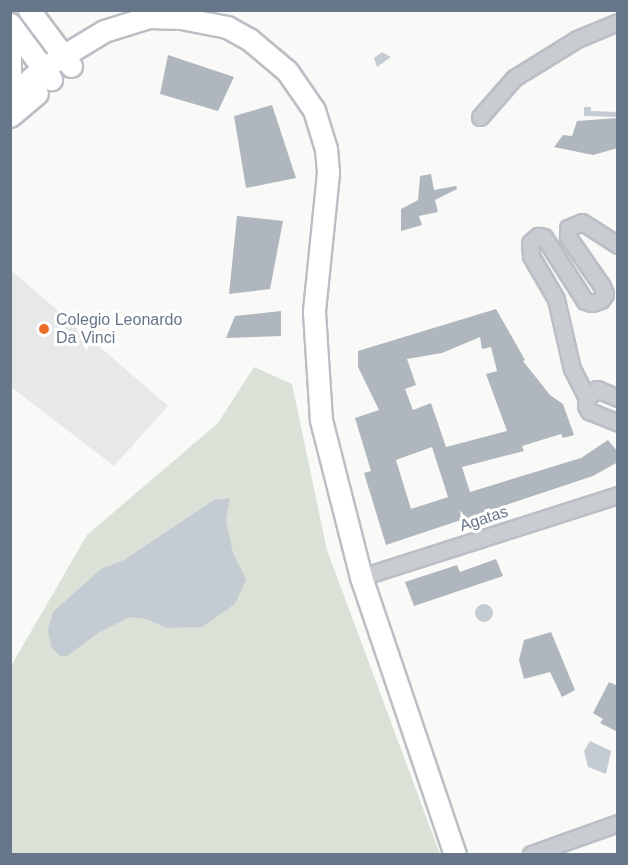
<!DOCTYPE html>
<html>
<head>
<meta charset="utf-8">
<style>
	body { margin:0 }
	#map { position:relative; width:628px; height:865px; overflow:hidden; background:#f9f9f7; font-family:Helvetica,sans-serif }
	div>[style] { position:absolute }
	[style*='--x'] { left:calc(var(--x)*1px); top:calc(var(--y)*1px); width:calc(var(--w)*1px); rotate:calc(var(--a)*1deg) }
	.built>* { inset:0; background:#e7e8e8 }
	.green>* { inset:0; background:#dae2d8 }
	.water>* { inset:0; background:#c4cbd2 }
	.round { border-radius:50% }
	.building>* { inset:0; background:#b0b6be }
	.roads { filter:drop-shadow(2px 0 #bbbfc5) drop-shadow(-2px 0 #bbbfc5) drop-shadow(0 2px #bbbfc5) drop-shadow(0 -2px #bbbfc5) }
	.street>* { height:15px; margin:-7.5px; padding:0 7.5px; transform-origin:7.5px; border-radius:7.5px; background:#c9ccd0 }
	.secondary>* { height:21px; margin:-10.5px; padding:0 10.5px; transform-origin:10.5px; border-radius:10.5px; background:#fff }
	.dots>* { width:16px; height:16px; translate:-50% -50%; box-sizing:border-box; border:3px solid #fff; border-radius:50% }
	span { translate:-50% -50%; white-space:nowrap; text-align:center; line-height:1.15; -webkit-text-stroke:6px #fff; paint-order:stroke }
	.poi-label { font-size:16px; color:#677689 }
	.left { translate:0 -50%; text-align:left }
	.street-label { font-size:16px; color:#677689 }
	.frame { position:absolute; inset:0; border:12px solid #677689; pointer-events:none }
</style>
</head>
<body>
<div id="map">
	<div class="built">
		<div style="clip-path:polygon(11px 270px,168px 406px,114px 466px,11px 387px)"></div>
	</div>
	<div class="green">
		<div style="clip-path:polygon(254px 367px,292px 384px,327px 550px,440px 854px,11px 854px,11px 666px,87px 535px,218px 423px)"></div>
	</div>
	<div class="water">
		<div style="clip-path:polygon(382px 52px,391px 57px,377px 67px,374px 58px)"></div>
		<div style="clip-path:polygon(584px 107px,591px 107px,591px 111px,617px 112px,617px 117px,584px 116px)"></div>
		<div style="clip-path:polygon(230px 498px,226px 520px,233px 553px,246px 579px,235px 604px,202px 627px,167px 628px,146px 619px,129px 617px,98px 633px,67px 656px,60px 656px,51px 647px,48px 629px,53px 612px,101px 569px,124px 560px,214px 500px)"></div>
		<div class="round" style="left:475px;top:604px;width:18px;height:18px"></div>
		<div style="clip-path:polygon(590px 741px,611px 751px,606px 774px,588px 767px,584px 751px)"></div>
	</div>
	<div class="building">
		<div style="clip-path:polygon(168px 55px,234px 77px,218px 111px,160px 94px)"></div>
		<div style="clip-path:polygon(272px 105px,296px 178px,246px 188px,234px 116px)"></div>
		<div style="clip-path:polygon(618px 118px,618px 148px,593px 155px,554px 147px,563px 135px,572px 136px,577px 121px)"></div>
		<div style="clip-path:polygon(431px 174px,434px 190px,456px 186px,457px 189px,435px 200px,438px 212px,419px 216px,422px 225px,401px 231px,401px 209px,418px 200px,420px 176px)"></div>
		<div style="clip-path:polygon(237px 216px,283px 221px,270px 289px,229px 294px)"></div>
		<div style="clip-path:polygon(evenodd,496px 309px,525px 360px,523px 361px,550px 395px,563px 404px,574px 435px,563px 438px,561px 434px,522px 446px,524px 451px,462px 467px,470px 492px,581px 458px,608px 440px,618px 452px,618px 462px,593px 476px,386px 545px,364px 473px,371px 471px,355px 418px,379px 410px,358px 367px,358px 351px,496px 309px,480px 337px,482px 349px,491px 347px,497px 371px,486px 374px,507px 431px,446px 447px,431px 403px,413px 410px,405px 389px,416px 385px,407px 359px,442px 353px,480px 337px,496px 309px,432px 447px,448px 497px,411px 509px,396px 460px,432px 447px)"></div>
		<div style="clip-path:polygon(281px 311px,281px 336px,226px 338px,235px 316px)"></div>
		<div style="clip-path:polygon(496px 559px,503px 576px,414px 606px,405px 582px,457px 565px,460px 572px)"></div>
		<div style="clip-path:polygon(551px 632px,575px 690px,562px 697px,550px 672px,524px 679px,519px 660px,524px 640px)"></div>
		<div style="clip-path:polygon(609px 682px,618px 686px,618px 732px,600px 723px,603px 719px,593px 713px)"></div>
	</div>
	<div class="roads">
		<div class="street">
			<div style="--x:480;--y:117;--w:52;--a:-48.9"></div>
			<div style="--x:514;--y:78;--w:74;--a:-31.8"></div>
			<div style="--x:577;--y:39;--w:44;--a:-22.5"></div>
			<div style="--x:587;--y:398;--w:33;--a:-117"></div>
			<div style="--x:572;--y:369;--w:72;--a:-102.9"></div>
			<div style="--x:556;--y:299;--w:50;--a:-120.2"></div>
			<div style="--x:531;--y:256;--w:13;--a:-94"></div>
			<div style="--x:530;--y:243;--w:11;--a:-41"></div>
			<div style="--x:538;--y:236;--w:6;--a:9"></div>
			<div style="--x:544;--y:237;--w:76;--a:57.4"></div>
			<div style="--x:585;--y:301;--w:7;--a:16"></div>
			<div style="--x:592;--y:303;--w:9;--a:-18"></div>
			<div style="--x:601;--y:300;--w:7;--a:-56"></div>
			<div style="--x:605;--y:294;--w:9;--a:-111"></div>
			<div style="--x:602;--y:286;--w:60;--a:-124.8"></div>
			<div style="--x:568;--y:237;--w:9;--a:-90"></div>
			<div style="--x:568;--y:228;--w:15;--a:-23"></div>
			<div style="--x:582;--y:222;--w:43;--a:32.6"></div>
			<div style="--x:618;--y:398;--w:23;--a:-157"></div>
			<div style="--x:597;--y:389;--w:13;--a:138"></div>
			<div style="--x:587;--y:398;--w:8;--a:97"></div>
			<div style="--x:586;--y:406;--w:6;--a:59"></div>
			<div style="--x:589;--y:411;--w:31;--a:22"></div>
			<div style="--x:361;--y:577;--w:270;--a:-17.7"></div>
			<div style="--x:531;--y:854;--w:92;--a:-19.6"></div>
		</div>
		<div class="secondary">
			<div style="--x:29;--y:10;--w:70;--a:53.1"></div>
			<div style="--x:10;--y:24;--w:69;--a:53.3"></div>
			<div style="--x:10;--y:51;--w:34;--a:90"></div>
			<div style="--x:10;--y:97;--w:44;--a:-41.3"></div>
			<div style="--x:43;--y:68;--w:71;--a:-31.2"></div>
			<div style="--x:104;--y:31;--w:47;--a:-17.3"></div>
			<div style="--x:149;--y:17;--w:32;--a:2"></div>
			<div style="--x:181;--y:18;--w:47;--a:11.1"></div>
			<div style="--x:227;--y:27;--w:25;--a:29"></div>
			<div style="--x:249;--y:39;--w:50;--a:40.1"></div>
			<div style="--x:287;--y:71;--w:47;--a:55.3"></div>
			<div style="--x:314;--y:110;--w:41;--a:72.9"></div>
			<div style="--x:326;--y:149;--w:24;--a:85"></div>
			<div style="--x:328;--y:173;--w:140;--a:95.8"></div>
			<div style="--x:314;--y:312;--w:108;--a:86.3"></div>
			<div style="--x:321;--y:420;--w:162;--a:75.7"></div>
			<div style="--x:361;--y:577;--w:293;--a:71.3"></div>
			<div style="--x:10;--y:116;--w:35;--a:-40"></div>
		</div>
	</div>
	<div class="dots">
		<div style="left:44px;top:329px;background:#eb6d26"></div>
	</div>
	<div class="poi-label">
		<span class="left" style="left:56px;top:329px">Colegio Leonardo<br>Da Vinci</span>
	</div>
	<div class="street-label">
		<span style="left:484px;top:519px;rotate:-18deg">Agatas</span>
	</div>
	<div class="frame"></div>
</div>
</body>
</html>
